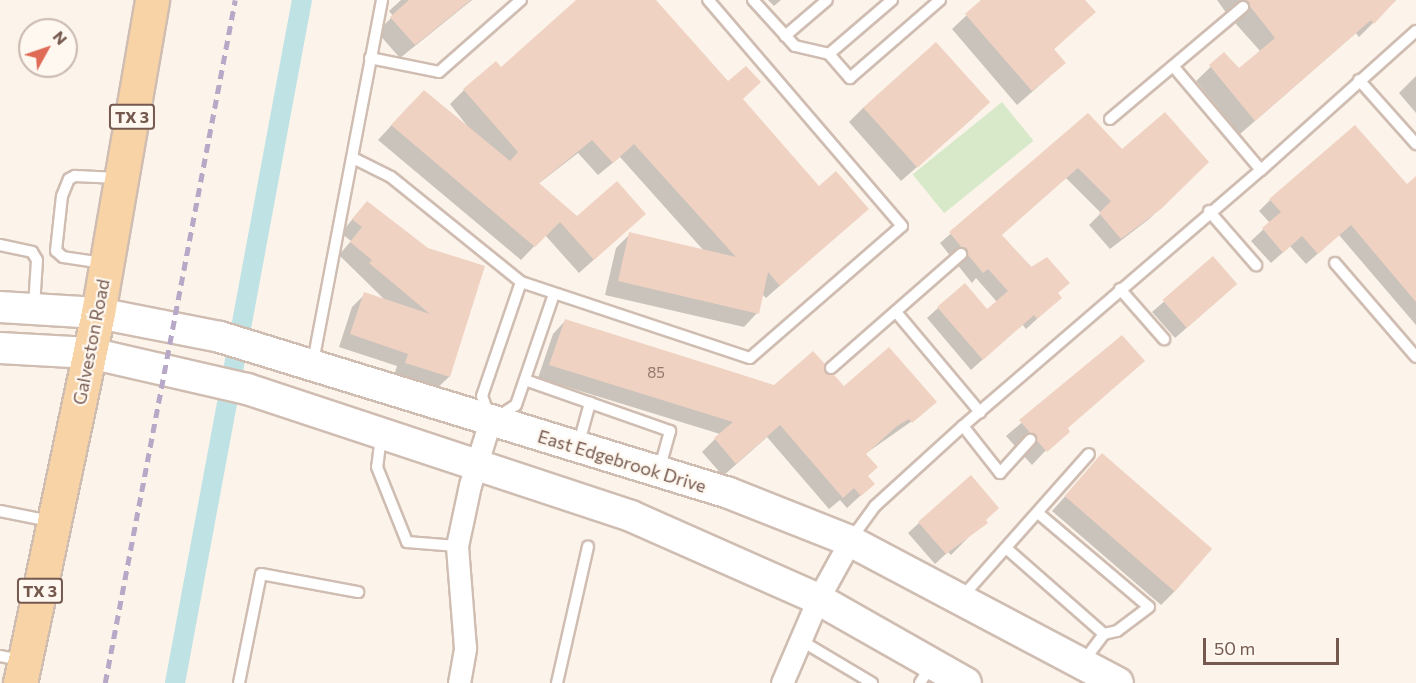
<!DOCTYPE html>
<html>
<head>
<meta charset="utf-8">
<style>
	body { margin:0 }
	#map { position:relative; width:1416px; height:683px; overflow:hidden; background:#fcf4ea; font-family:Commissioner,sans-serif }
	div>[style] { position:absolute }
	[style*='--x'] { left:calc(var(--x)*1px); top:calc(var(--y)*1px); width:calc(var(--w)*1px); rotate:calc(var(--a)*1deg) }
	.green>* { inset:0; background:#d8e9c9; transform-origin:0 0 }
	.shadow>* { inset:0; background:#0003 }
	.canal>* { height:20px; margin:-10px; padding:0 10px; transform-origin:10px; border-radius:10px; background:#bfe2e5 }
	.building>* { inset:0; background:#f0d2c3; transform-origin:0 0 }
	.roads { filter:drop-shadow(2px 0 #d0bdb2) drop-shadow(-2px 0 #d0bdb2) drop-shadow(0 2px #d0bdb2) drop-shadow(0 -2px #d0bdb2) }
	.service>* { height:10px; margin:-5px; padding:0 5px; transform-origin:5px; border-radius:5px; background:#fff }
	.minor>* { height:21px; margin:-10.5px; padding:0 10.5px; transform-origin:10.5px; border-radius:10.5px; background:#fff }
	.secondary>* { height:30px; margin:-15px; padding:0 15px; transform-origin:15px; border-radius:15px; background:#fff }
	.primary>* { height:33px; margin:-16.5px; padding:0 16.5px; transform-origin:16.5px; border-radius:16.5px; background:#f7d3a6 }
	.rail>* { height:4.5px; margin-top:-2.25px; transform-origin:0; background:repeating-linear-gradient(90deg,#b6a8c6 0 9px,transparent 0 15px) }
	span { translate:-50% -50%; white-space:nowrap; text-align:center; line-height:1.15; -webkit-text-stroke:4.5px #fef8f1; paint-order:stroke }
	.number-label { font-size:15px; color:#94776b }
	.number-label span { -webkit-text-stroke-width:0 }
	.shield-label span { padding:2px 4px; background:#fef8f1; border:2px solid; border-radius:4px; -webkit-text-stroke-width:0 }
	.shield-label { font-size:16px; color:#76594e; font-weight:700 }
	.street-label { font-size:18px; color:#76594e }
	.north { position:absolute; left:18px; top:18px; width:60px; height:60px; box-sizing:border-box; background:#fef8f1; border:2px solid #c8b8b0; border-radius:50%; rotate:50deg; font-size:16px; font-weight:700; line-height:24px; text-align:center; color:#76594e }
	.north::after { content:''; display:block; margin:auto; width:21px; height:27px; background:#df6b56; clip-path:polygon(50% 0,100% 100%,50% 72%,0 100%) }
	.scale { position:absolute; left:1203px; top:638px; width:136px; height:27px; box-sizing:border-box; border:3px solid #76594e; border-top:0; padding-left:8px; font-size:18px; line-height:21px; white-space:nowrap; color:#76594e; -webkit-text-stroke:4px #fef8f1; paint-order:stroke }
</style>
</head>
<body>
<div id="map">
	<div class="green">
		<div style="left:1002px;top:102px;width:50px;height:115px;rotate:51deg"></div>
	</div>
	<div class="shadow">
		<div style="clip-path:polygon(401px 0,472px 0,400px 58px,377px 32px,393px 16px,389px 11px)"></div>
		<div style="clip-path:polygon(578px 0,654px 0,819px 188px,867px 209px,766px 298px,762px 294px,757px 313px,744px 327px,605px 295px,616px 248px,630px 234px,705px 252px,620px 157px,598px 175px,578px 153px,538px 184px,577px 218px,630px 227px,579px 273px,545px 235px,521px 260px,378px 140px,410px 105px,472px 132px,450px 104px,464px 90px,500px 69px)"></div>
		<div style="clip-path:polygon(768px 0,781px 0,774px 6px)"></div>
		<div style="clip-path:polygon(983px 0,1083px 0,1094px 12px,1053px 50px,1049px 77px,1017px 105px,952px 29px)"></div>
		<div style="clip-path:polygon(1217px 0,1396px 0,1359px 37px,1356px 33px,1240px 134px,1196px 81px,1224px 54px,1239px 70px,1261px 52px,1236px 24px,1235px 16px,1227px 14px)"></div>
		<div style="clip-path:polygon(1416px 76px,1416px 113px,1399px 93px)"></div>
		<div style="clip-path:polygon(863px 108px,974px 117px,901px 181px,849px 122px)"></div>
		<div style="clip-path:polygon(1165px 114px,1207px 162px,1149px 219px,1110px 249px,1089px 225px,1101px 213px,1066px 178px,1001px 235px,1057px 294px,1049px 308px,1026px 329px,1022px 324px,971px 370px,927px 318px,938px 308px,987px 312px,997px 302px,976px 278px,972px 283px,940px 243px,1088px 115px,1122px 151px)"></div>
		<div style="clip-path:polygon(1416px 178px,1416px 325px,1339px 235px,1306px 264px,1290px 246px,1271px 263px,1251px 241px,1270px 223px,1259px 211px,1270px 200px,1407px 186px)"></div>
		<div style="clip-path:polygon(355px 216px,427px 249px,449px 377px,436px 389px,394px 376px,397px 366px,339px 347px,352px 307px,365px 294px,387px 302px,339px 255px,351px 241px,341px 233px)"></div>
		<div style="clip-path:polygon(1213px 259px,1224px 295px,1175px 338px,1152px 312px)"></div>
		<div style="clip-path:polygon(565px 321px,774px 387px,824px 374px,844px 388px,922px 414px,865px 454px,866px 476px,873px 484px,847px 508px,840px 500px,829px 509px,767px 437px,723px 476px,702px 452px,720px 434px,538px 378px,553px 334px)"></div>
		<div style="clip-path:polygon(1122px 337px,1066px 429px,1032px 465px,1006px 436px)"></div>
		<div style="clip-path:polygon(1102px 455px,1175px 591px,1161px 605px,1052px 511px)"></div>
		<div style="clip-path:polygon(997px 508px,951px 555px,948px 552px,935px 564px,908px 533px,919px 523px)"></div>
	</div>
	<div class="canal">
		<div style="--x:175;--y:683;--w:695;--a:-79.47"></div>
	</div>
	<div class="building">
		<div style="clip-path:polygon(409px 0,471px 0,415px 45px,390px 17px)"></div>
		<div style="clip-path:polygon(576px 0,656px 0,728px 81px,746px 66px,761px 82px,743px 99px,819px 186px,836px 171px,869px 209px,780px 286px,768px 272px,759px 314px,618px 281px,629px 232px,736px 257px,634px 144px,613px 163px,592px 140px,539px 183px,577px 216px,617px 181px,646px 214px,594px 260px,560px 222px,535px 247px,391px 125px,424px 90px,510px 161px,518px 152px,463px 89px,496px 61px,501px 67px)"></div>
		<div style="clip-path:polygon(981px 0,1085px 0,1096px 12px,1054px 49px,1066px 63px,1032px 91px,965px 14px)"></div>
		<div style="clip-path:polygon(1245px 0,1396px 0,1374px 24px,1371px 20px,1255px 121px,1209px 65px,1224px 52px,1239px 68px,1275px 38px)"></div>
		<div style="left:936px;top:42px;width:81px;height:98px;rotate:48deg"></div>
		<div style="clip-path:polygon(1165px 112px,1209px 162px,1161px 209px,1121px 239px,1099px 213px,1111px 201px,1078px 168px,1055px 188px,1002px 235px,1031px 267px,1047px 257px,1070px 283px,1058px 293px,1062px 298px,1037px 319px,1034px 315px,983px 360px,937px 307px,965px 283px,987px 309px,1008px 291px,988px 269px,983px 273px,949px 232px,1088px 113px,1122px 149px)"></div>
		<div style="clip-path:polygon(1355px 125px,1407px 184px,1416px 176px,1416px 302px,1351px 225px,1318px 254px,1302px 236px,1283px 253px,1262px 228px,1281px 212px,1269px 199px)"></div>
		<div style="clip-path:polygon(367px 201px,428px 248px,485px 266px,450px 377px,405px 363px,408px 354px,350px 334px,364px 292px,430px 314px,369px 263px,372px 260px,350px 242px,362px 227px,352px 219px)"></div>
		<div style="left:1213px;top:256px;width:37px;height:67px;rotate:49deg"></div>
		<div style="clip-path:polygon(565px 319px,774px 385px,813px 351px,825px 364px,825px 372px,834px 375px,844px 386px,889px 347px,937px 402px,912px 423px,909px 419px,897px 426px,866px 454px,878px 467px,868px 476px,875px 484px,861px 496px,854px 488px,843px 498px,780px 425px,736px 464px,714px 438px,733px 422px,549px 365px)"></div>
		<div style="clip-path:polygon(1122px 335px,1145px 361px,1068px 428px,1070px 432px,1047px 452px,1019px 420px)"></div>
		<div style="left:1102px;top:453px;width:146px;height:57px;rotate:41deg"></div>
		<div style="clip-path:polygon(971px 475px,999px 508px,986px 520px,988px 523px,946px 554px,918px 522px)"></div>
	</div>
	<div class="roads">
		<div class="service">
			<div style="--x:753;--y:0;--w:62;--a:47.6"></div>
			<div style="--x:795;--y:46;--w:35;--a:13"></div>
			<div style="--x:829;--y:54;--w:83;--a:-40.6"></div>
			<div style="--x:785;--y:36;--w:55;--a:-40.6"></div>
			<div style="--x:829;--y:54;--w:32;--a:49"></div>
			<div style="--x:850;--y:78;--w:119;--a:-40.9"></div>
			<div style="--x:370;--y:58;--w:70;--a:11.5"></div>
			<div style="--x:439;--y:72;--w:109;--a:-41.3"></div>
			<div style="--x:1173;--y:66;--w:136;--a:49.8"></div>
			<div style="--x:1359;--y:80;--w:86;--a:48.3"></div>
			<div style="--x:1110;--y:119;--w:174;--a:-40.1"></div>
			<div style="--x:353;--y:158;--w:42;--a:26.6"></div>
			<div style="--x:391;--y:177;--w:167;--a:38.9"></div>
			<div style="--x:521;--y:282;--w:241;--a:18.4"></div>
			<div style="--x:750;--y:358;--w:201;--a:-41"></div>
			<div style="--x:902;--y:226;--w:298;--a:-130.6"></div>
			<div style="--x:1209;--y:211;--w:72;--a:49"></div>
			<div style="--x:0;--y:245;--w:33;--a:12"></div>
			<div style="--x:32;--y:252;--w:9;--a:58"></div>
			<div style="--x:37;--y:260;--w:46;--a:93.7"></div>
			<div style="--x:103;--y:263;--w:40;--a:-171.5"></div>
			<div style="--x:63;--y:257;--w:9;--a:-139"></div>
			<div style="--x:56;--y:251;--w:55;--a:-83.8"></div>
			<div style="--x:62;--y:196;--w:18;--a:-68"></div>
			<div style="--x:69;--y:179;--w:7;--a:-27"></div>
			<div style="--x:75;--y:176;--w:43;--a:2.7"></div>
			<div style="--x:1335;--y:263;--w:124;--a:49.2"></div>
			<div style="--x:1120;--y:289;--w:67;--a:48.7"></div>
			<div style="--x:896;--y:312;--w:131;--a:50"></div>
			<div style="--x:313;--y:362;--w:369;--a:-79.2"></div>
			<div style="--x:831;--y:368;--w:173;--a:-41.2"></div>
			<div style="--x:525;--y:380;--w:154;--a:19.4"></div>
			<div style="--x:670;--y:431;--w:41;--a:105.4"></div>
			<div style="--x:489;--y:416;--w:21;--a:-109"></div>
			<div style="--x:482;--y:396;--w:120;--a:-71.1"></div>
			<div style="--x:499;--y:416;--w:20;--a:-33"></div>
			<div style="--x:516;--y:405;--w:117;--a:-71.1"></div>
			<div style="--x:963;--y:426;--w:60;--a:51.8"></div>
			<div style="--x:1000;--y:473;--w:45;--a:-47.7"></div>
			<div style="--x:381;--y:436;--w:31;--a:97"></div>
			<div style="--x:377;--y:467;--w:81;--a:68.2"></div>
			<div style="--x:407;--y:542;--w:50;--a:4.6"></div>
			<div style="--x:578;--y:446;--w:45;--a:-74.4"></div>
			<div style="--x:0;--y:511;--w:51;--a:11.3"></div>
			<div style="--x:1038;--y:513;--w:145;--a:40.3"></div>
			<div style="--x:1149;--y:607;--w:40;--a:143"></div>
			<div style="--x:1117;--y:631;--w:13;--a:167"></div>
			<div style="--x:851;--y:539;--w:41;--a:-54"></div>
			<div style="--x:875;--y:506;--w:119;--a:-42.3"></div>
			<div style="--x:963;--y:426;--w:393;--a:-40.7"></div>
			<div style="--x:1261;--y:170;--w:208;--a:-41.9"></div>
			<div style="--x:1006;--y:548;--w:130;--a:41.3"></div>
			<div style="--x:1104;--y:634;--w:35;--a:127"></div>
			<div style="--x:962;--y:597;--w:191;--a:-48.4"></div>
			<div style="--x:800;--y:640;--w:84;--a:30.8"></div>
			<div style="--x:0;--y:656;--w:20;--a:11"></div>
			<div style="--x:239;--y:683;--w:111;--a:-78.6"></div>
			<div style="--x:261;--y:574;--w:99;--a:10.5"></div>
			<div style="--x:557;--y:683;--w:140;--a:-77.2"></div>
			<div style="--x:920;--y:683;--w:22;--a:-58"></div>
		</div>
		<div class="minor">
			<div style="--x:459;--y:683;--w:36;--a:-80"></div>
			<div style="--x:465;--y:648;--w:102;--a:-94.5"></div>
			<div style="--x:457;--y:546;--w:62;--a:-78"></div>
			<div style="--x:470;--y:485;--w:67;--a:-72.6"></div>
			<div style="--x:782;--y:683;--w:91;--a:-66.8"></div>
			<div style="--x:818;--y:599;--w:66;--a:-61.1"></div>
		</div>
		<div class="secondary">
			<div style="--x:0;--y:307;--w:98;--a:3.5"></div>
			<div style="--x:98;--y:313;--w:124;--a:11.1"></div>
			<div style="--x:220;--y:337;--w:532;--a:17.04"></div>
			<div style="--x:729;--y:493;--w:130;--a:21.6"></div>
			<div style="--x:850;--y:541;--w:303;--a:27.9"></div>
			<div style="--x:0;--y:348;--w:90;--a:3.2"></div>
			<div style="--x:90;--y:353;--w:161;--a:12.9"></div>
			<div style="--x:247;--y:389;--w:404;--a:18.3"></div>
			<div style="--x:631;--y:516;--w:205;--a:23.9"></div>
			<div style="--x:818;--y:599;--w:170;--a:29.6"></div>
		</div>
		<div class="primary">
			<div style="--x:20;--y:683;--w:378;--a:-78.1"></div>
			<div style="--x:98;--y:313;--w:318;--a:-80.2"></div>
		</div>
	</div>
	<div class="rail">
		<div style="--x:105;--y:683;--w:695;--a:-79.22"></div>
	</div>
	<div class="number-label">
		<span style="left:656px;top:373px">85</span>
	</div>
	<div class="shield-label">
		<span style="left:132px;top:117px">TX 3</span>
		<span style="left:40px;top:591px">TX 3</span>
	</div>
	<div class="street-label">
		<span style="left:91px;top:342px;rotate:-79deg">Galveston Road</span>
		<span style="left:622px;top:461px;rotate:17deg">East Edgebrook Drive</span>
	</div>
	<div class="north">N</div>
	<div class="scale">50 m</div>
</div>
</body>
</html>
